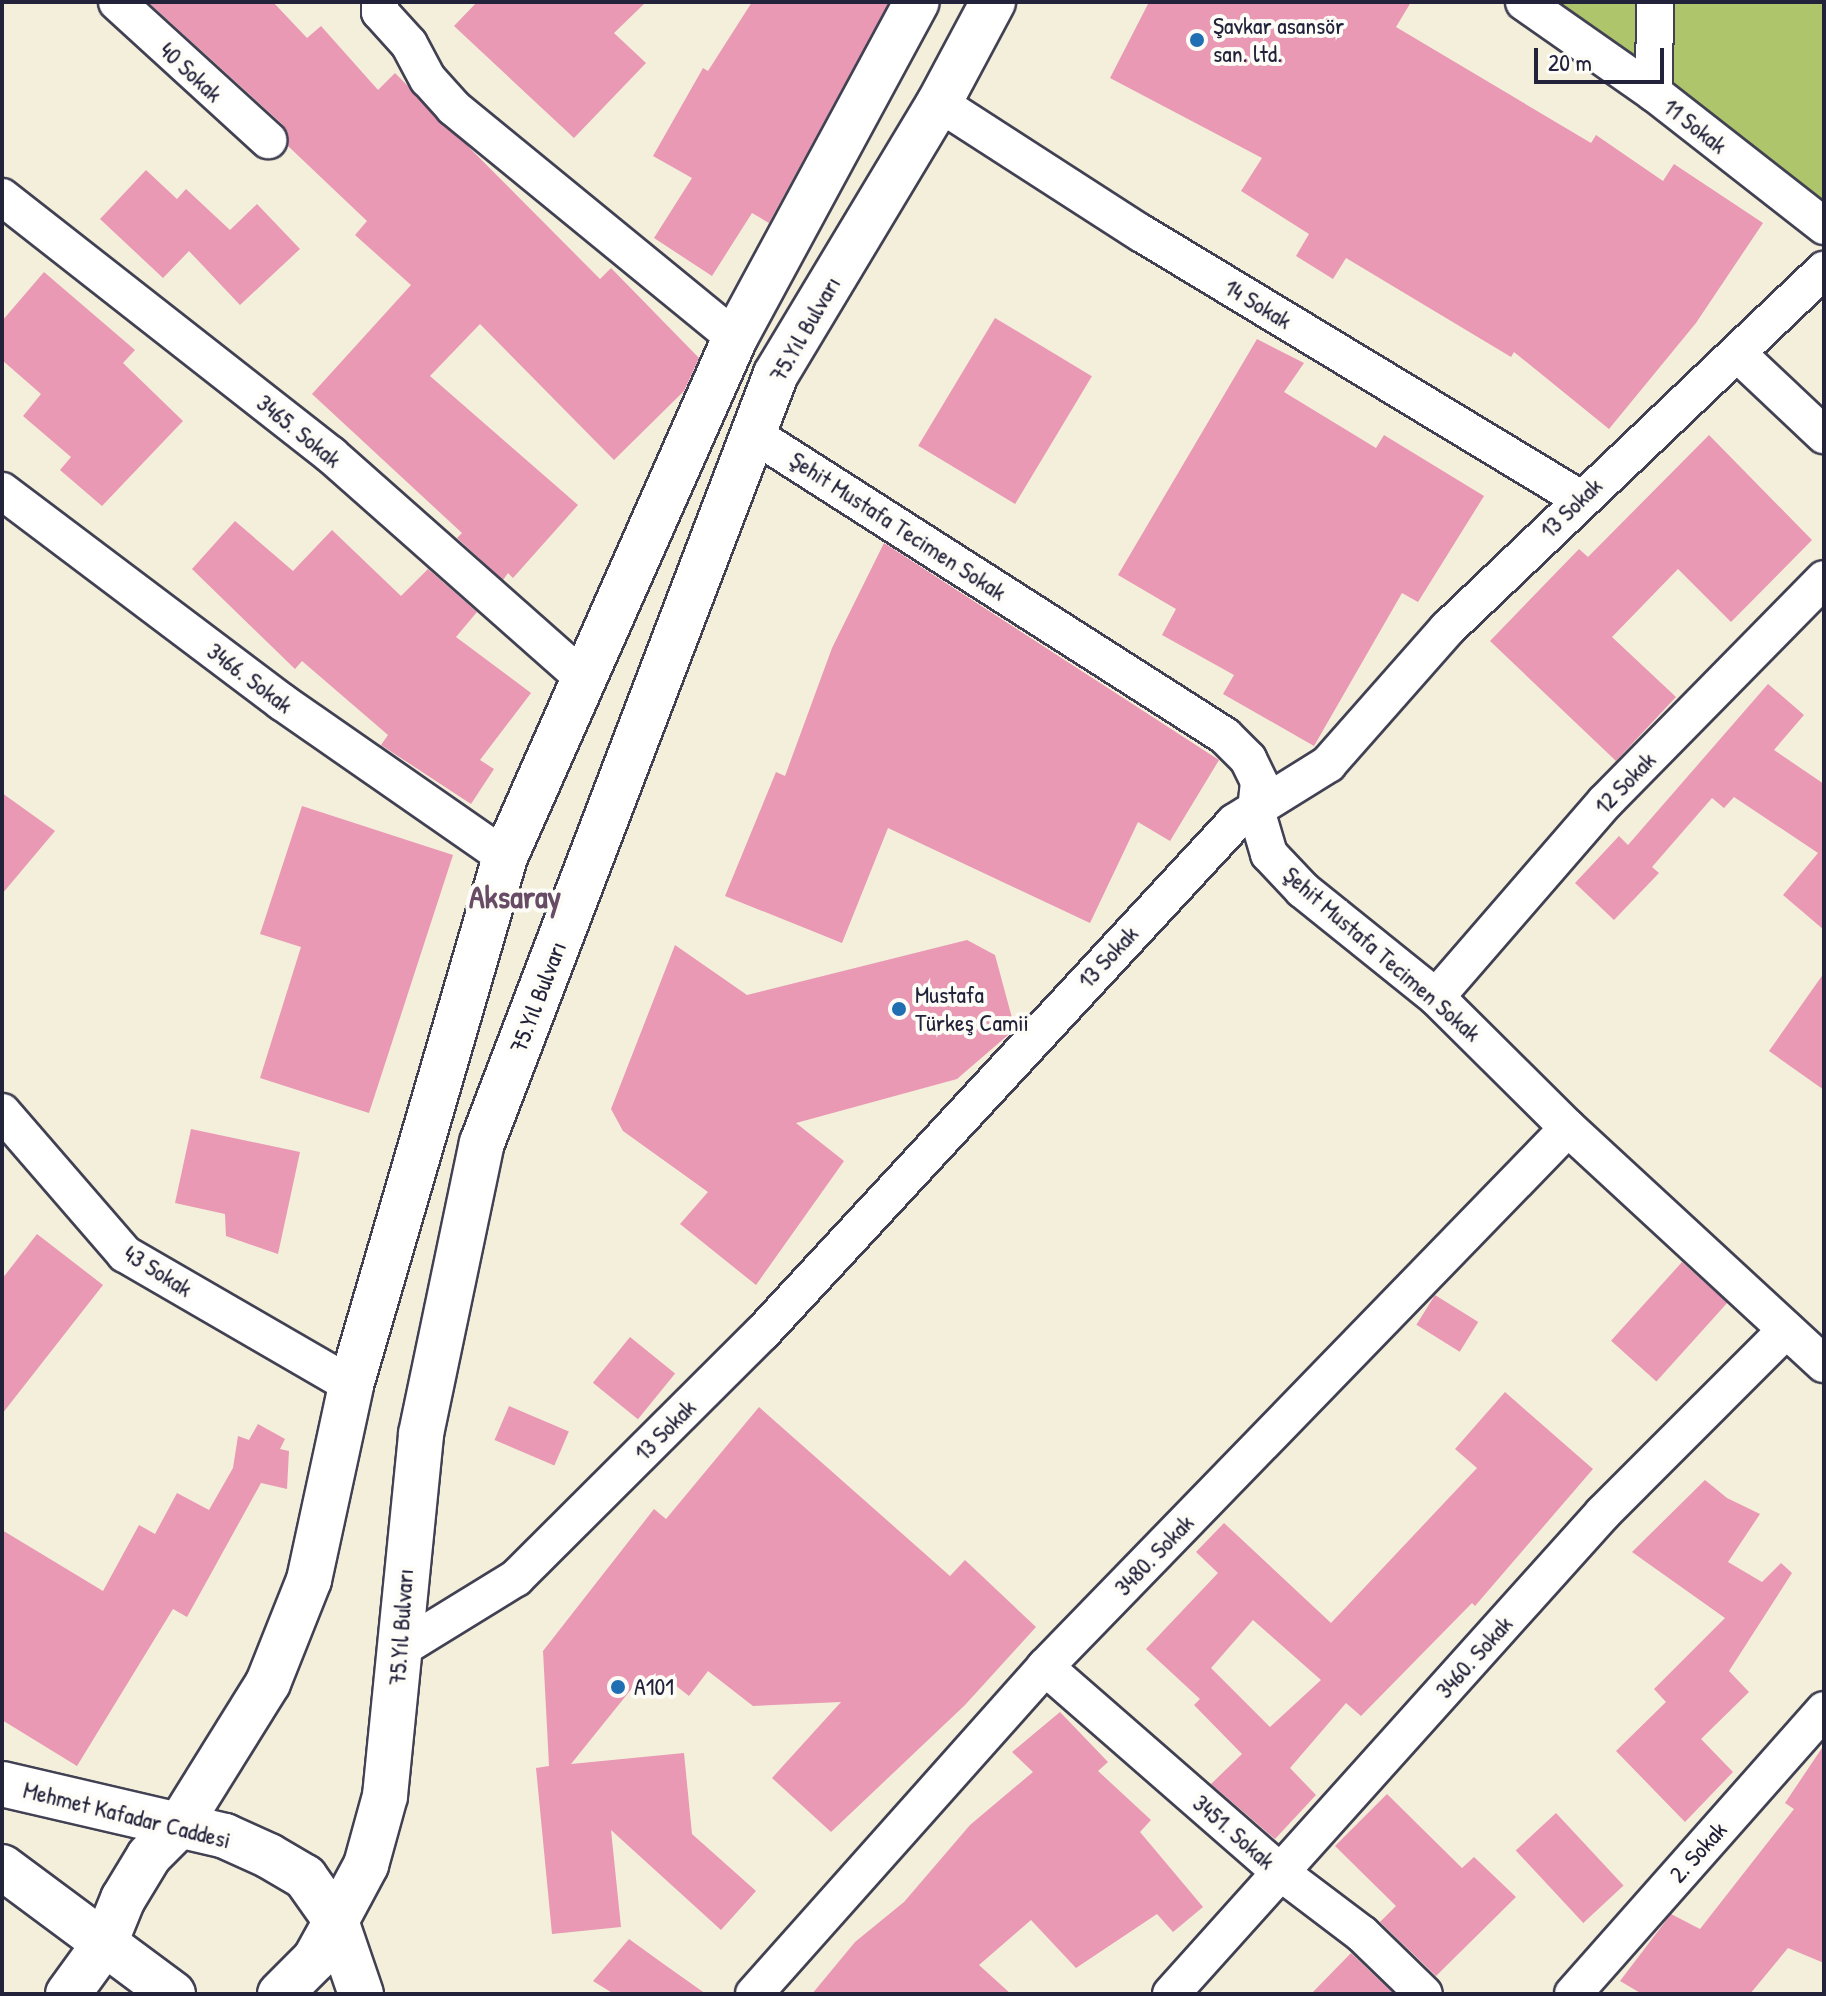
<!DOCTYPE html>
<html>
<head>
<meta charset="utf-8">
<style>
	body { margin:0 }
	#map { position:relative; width:1826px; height:1996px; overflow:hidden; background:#f3efdb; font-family:"Patrick Hand",sans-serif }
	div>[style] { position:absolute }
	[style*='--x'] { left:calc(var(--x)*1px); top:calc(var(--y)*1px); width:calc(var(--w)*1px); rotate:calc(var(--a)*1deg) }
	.green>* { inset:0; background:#aec56b }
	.building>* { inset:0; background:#e999b4; transform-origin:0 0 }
	.roads { filter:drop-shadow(2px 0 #414153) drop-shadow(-2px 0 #414153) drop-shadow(0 2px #414153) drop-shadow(0 -2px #414153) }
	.street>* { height:36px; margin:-18px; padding:0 18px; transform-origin:18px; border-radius:18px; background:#fff }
	.secondary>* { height:44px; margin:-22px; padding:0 22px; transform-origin:22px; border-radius:22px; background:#fff }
	.dots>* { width:22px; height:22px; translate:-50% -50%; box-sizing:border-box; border:4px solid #fdfcf7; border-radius:50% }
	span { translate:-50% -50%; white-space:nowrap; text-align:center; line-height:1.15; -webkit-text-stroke:8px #fdfcf7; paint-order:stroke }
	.poi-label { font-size:24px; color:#22223b }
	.left { translate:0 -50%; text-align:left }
	.street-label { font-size:24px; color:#22223b }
	.district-label { font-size:32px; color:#684c65; font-weight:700 }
	.frame { position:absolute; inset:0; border:4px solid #22223b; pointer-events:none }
	.scale { position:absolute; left:1534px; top:48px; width:130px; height:36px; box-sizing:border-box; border:4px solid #22223b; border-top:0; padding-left:10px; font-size:24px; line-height:28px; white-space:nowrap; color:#22223b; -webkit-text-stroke:6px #fdfcf7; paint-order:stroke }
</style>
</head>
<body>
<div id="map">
	<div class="green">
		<div style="clip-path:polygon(1532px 2px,1824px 2px,1824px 226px)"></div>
	</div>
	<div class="building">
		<div style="clip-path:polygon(148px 2px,273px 2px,307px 38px,321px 26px,378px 90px,395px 73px,600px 279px,611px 268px,699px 358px,684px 391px,614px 460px,480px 324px,430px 376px,578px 505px,513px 578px,508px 573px,503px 580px,457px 538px,462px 533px,312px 394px,411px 285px,355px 235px,367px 221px,288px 146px,282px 124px)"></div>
		<div style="clip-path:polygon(477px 2px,646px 2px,614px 33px,646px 63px,574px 138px,454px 26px)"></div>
		<div style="clip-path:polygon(752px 2px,889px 2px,769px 223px,752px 213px,712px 276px,654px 238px,692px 178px,653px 156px,703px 68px,708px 71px)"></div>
		<div style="clip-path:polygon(1149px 2px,1411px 2px,1396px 27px,1591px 143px,1596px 135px,1663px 181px,1674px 164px,1763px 223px,1696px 323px,1609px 429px,1514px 352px,1511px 357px,1346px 258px,1333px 279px,1296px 256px,1309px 234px,1241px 191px,1262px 158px,1110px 78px)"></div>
		<div style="clip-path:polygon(146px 170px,177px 199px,186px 189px,230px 230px,257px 204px,300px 249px,240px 305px,189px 251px,163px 278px,100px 219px)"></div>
		<div style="clip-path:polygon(44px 272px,135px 350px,123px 363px,183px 421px,102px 506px,60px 470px,71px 457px,23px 416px,41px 394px,2px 360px,2px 321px)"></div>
		<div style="left:995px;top:318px;width:113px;height:149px;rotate:31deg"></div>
		<div style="clip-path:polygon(1257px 339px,1304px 363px,1284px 392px,1376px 448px,1384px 435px,1484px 496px,1418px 602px,1402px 593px,1314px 746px,1223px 694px,1234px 675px,1162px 635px,1176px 609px,1118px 575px)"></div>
		<div style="clip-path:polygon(1709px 435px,1812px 540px,1731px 622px,1678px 569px,1612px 637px,1676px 697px,1616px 761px,1490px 641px,1579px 549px,1588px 557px)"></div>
		<div style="clip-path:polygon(235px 521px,293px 571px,332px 530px,401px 596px,428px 569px,477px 612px,456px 637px,531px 693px,480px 760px,494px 769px,471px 804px,381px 745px,388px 735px,302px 661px,295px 669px,192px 569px)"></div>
		<div style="clip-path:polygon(884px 543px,1219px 760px,1170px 841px,1138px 822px,1090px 923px,888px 828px,842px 943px,725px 896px,776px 772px,785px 776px,832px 648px)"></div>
		<div style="clip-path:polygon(1768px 684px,1804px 715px,1774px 750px,1824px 784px,1824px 930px,1783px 895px,1818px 853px,1734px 797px,1724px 808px,1712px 798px,1652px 867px,1659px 873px,1614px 920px,1575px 883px,1619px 836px,1628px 845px)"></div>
		<div style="clip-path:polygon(2px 793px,55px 831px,2px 894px)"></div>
		<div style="clip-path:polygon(302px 806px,453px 855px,369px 1113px,260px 1078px,301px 947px,260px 934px)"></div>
		<div style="clip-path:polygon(967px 940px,995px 955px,1015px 1029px,957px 1079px,796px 1123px,844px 1161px,756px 1285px,680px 1224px,708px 1192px,623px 1131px,611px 1109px,675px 945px,747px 995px)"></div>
		<div style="clip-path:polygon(1824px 973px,1824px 1090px,1769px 1051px)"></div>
		<div style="clip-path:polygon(191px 1129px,300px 1152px,278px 1254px,226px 1236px,225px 1214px,175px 1203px)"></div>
		<div style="clip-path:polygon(37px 1234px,103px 1285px,2px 1414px,2px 1279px)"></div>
		<div style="left:1682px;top:1262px;width:61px;height:106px;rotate:42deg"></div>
		<div style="left:1435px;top:1295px;width:51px;height:35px;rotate:32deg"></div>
		<div style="left:630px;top:1337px;width:58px;height:59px;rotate:39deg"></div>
		<div style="clip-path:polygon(evenodd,1505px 1392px,1593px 1469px,1475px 1606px,1472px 1603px,1361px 1716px,1346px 1703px,1290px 1768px,1316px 1795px,1275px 1839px,1211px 1784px,1242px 1754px,1194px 1705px,1200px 1699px,1146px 1649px,1218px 1573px,1196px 1552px,1224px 1523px,1331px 1623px,1477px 1468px,1455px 1449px,1505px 1392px,1253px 1620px,1321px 1680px,1270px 1727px,1211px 1668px,1253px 1620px)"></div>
		<div style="left:509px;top:1406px;width:65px;height:37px;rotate:23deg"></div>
		<div style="clip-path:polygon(759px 1407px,950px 1576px,965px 1560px,1036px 1627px,965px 1705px,831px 1832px,772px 1778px,841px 1702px,753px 1706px,708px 1671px,689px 1696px,675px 1685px,633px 1687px,571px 1764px,684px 1753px,692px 1834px,756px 1891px,721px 1930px,611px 1830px,621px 1927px,552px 1934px,536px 1768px,549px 1766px,543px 1651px,654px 1509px,666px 1519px)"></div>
		<div style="clip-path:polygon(258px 1424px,285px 1439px,280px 1449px,289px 1451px,287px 1489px,261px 1483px,187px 1617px,173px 1609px,77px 1766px,2px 1720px,2px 1530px,103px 1591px,139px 1525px,155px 1534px,177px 1493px,209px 1510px,233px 1468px,238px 1436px,249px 1440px)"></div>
		<div style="clip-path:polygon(1705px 1480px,1727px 1498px,1760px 1514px,1728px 1562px,1762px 1582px,1781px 1563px,1792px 1573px,1729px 1671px,1749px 1692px,1701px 1739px,1733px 1772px,1685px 1822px,1616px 1751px,1666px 1702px,1654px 1689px,1725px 1618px,1632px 1552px)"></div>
		<div style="clip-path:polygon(1060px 1712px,1108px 1762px,1098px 1771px,1151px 1820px,1140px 1832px,1203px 1907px,1173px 1932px,1157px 1914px,1076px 1968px,1031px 1920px,979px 1965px,1011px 1994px,812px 1994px,855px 1942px,904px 1902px,970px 1825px,1033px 1772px,1012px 1752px)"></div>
		<div style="clip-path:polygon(1824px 1745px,1824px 1963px,1788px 1948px,1750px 1994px,1642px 1994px,1620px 1981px,1671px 1914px,1700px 1929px,1794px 1809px,1785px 1803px)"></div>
		<div style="clip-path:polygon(1387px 1794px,1462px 1868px,1474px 1857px,1516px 1897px,1436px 1976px,1380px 1922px,1396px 1906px,1335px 1846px)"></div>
		<div style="left:1556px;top:1813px;width:99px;height:55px;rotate:47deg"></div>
		<div style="clip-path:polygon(629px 1939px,665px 1965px,706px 1994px,614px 1994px,593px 1981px)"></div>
		<div style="clip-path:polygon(1351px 1953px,1394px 1994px,1311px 1994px)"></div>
	</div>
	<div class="roads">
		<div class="street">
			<div style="--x:117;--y:2;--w:205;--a:42.4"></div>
			<div style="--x:380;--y:2;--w:10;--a:90"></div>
			<div style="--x:380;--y:12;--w:43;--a:47.8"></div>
			<div style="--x:409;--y:44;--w:40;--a:62"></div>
			<div style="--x:428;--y:79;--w:39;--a:48"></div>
			<div style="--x:454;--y:108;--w:363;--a:39.3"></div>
			<div style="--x:1524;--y:2;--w:159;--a:35"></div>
			<div style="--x:1654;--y:93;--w:216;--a:38"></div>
			<div style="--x:1654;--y:93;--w:91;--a:-89.4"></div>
			<div style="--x:939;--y:103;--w:240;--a:32.8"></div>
			<div style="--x:1141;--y:233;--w:512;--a:31.17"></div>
			<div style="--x:2;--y:197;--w:418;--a:38.1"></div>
			<div style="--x:331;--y:455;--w:338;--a:41.5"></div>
			<div style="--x:1739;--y:355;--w:117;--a:43.3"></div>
			<div style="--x:753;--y:434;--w:560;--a:32.61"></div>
			<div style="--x:1225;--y:736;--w:33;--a:45"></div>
			<div style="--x:1248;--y:759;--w:25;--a:64"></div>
			<div style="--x:1259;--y:782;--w:28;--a:96"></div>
			<div style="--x:1256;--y:810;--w:46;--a:73.5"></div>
			<div style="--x:1269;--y:854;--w:50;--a:46.6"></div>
			<div style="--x:1303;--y:890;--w:171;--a:38.8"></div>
			<div style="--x:1436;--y:997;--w:186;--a:44.8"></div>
			<div style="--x:1568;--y:1128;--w:348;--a:42.7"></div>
			<div style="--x:2;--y:491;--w:351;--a:37"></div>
			<div style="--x:282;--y:702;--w:272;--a:34.8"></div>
			<div style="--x:1436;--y:997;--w:259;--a:-49.1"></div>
			<div style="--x:1606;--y:801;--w:311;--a:-45.5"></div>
			<div style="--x:2;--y:1112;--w:188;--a:49.1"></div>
			<div style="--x:125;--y:1254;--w:261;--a:30.1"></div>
			<div style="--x:399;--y:1650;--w:137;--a:-31.6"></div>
			<div style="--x:516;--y:1578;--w:347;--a:-44.9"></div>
			<div style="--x:762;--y:1333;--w:696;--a:-47.21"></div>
			<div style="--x:1235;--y:822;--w:110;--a:-31.9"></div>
			<div style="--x:1328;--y:764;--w:180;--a:-48.6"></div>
			<div style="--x:1447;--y:629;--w:521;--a:-43.6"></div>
			<div style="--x:1045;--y:1667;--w:312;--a:41.1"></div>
			<div style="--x:1280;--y:1872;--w:103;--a:37.1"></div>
			<div style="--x:1362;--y:1934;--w:86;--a:44.1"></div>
			<div style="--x:754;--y:1994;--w:438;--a:-48.3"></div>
			<div style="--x:1045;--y:1667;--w:751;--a:-45.86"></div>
			<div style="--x:1171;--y:1994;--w:647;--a:-48.07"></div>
			<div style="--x:1603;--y:1513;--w:259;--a:-45"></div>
			<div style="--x:1573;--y:1994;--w:379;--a:-48.5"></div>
		</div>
		<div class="secondary">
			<div style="--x:2;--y:1784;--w:229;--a:13.1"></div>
			<div style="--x:225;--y:1836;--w:48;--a:24.4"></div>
			<div style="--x:269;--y:1856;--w:42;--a:30.3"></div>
			<div style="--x:305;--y:1877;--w:54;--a:54.8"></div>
			<div style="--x:336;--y:1921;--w:77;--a:71.1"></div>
			<div style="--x:2;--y:1867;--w:213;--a:36.6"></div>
			<div style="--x:68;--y:1994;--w:63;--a:-54"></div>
			<div style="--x:105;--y:1943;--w:48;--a:-67.8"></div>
			<div style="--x:123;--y:1899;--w:50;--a:-58.8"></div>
			<div style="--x:149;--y:1856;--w:42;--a:-45"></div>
			<div style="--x:179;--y:1826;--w:168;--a:-58.1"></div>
			<div style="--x:268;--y:1683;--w:111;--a:-68.3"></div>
			<div style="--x:309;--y:1580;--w:199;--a:-77.8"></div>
			<div style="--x:351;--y:1385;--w:550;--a:-73.74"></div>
			<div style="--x:505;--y:857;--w:568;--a:-66.1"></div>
			<div style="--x:735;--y:338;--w:382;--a:-61.6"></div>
			<div style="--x:280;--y:1994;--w:49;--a:-45"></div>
			<div style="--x:315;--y:1959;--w:43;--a:-61.1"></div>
			<div style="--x:336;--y:1921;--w:64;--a:-61.8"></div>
			<div style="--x:366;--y:1865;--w:72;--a:-74.6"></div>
			<div style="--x:385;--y:1796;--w:364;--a:-84.3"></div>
			<div style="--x:421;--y:1434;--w:297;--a:-78.2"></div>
			<div style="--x:482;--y:1143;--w:823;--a:-69.08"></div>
			<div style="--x:776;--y:374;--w:316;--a:-59"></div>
			<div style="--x:939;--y:103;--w:115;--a:-61.9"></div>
		</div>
	</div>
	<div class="dots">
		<div style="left:1197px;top:40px;background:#1f6fb2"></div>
		<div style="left:899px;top:1009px;background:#1f6fb2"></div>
		<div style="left:618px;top:1687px;background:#1f6fb2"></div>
	</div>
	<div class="poi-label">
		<span class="left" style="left:1213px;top:40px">Şavkar asansör<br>san. ltd.</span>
		<span class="left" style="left:915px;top:1009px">Mustafa<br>Türkeş Camii</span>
		<span class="left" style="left:634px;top:1687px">A101</span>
	</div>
	<div class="street-label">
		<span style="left:191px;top:72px;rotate:43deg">40 Sokak</span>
		<span style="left:1695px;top:126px;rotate:38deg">11 Sokak</span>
		<span style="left:1258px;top:304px;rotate:31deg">14 Sokak</span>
		<span style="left:805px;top:329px;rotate:-60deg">75.Yıl Bulvarı</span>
		<span style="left:299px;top:431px;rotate:39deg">3465. Sokak</span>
		<span style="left:1571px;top:508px;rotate:-44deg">13 Sokak</span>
		<span style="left:898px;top:526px;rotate:33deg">Şehit Mustafa Tecimen Sokak</span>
		<span style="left:250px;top:678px;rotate:37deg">3466. Sokak</span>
		<span style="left:1625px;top:783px;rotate:-46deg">12 Sokak</span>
		<span style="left:1382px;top:954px;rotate:41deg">Şehit Mustafa Tecimen Sokak</span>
		<span style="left:1108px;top:957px;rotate:-47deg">13 Sokak</span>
		<span style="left:538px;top:997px;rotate:-69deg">75.Yıl Bulvarı</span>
		<span style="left:158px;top:1271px;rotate:32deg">43 Sokak</span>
		<span style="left:665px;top:1430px;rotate:-45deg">13 Sokak</span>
		<span style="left:1154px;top:1555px;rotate:-46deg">3480. Sokak</span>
		<span style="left:401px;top:1627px;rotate:-86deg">75.Yıl Bulvarı</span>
		<span style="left:1474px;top:1657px;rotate:-48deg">3460. Sokak</span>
		<span style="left:127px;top:1815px;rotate:14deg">Mehmet Kafadar Caddesi</span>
		<span style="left:1234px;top:1832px;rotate:41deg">3451. Sokak</span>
		<span style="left:1698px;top:1852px;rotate:-48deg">2. Sokak</span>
	</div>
	<div class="district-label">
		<span style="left:515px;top:897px">Aksaray</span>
	</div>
	<div class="frame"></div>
	<div class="scale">20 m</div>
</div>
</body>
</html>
